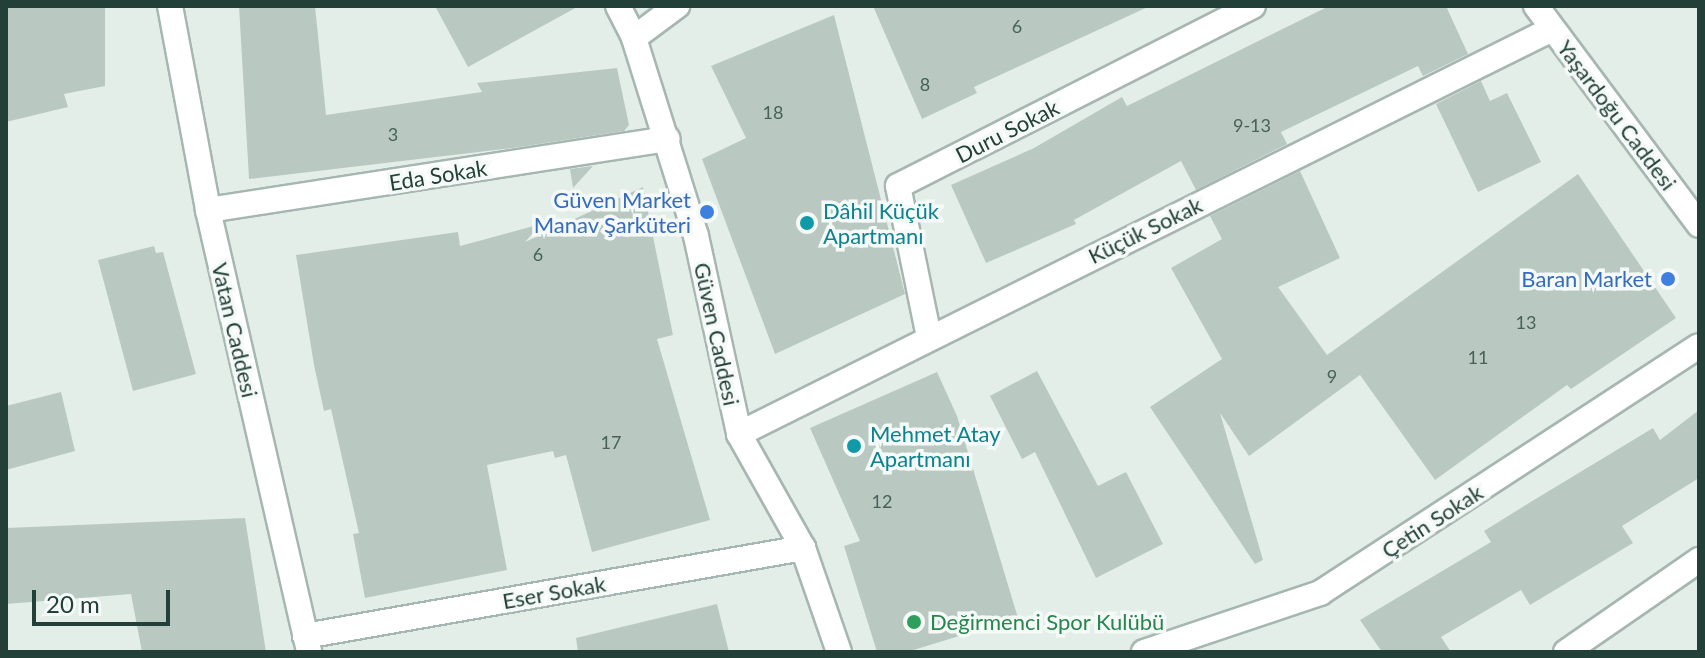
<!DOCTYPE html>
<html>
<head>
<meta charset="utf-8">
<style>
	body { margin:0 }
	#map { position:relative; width:1705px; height:658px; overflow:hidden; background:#e4eee9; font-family:Lato,sans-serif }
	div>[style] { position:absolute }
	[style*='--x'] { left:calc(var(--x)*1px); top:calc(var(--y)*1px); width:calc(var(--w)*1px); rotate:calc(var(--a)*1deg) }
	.building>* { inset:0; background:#b9c9c2 }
	.roads { filter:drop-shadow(2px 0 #a6b6b0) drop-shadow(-2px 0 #a6b6b0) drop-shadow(0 2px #a6b6b0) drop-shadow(0 -2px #a6b6b0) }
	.street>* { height:24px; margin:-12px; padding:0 12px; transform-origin:12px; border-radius:12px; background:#fff }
	.secondary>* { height:24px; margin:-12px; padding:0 12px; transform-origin:12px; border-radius:12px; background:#fff }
	.dots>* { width:22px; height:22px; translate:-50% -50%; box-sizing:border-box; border:4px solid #f5faf8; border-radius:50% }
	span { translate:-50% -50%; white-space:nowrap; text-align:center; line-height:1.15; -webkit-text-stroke:7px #f5faf8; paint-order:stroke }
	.number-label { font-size:18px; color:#48625a }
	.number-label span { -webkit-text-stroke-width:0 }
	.street-label { font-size:22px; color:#234038 }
	.shop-label { font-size:22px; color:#366cbe }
	.right { translate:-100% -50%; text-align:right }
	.culture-label { font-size:22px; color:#0d838f }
	.left { translate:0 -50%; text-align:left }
	.leisure-label { font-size:22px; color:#27864d }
	.frame { position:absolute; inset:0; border:8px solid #234038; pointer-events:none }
	.scale { position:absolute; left:32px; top:590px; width:138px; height:36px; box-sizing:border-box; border:4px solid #234038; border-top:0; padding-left:10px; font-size:24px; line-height:28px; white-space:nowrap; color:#234038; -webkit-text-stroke:6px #f5faf8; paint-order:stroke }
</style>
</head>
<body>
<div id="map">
	<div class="building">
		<div style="clip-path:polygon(6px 6px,105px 6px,105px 86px,64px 94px,68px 107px,6px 122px)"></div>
		<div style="clip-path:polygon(239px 6px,315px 6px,326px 115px,482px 92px,477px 83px,617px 68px,629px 125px,624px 131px,513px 148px,249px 179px)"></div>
		<div style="clip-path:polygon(435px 6px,579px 6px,468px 67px)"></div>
		<div style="clip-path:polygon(873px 6px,1150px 6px,974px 87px,977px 93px,922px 119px)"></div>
		<div style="clip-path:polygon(1329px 6px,1446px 6px,1468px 54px,1423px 76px,1418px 66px,1281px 132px,1287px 144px,1196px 190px,1181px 161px,1074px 220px,1076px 224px,986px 263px,951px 185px,1034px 148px,1122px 97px,1127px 106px)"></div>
		<div style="clip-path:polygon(834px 15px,905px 294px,775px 354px,702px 159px,746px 138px,711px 66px)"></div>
		<div style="clip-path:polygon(1481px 81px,1490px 101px,1507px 93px,1541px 162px,1478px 192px,1436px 104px)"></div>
		<div style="clip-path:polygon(593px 166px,573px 188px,570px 169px)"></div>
		<div style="clip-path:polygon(1300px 171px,1340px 258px,1278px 287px,1327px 355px,1578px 174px,1676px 318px,1571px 389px,1567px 385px,1435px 480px,1360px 375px,1249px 456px,1220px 413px,1263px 560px,1255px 564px,1150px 407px,1222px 359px,1171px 268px,1222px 239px,1210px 216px)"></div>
		<div style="clip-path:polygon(643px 187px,673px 335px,657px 339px,710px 520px,592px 552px,566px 455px,555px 458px,553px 451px,487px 465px,507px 570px,365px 598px,353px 534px,359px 533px,331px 409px,324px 411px,314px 365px,296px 255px,458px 232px,460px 246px,541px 224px,525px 242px)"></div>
		<div style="clip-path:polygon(154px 246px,156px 253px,163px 252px,196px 374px,133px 391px,98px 260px)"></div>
		<div style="clip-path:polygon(1037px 371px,1098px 486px,1126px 472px,1163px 544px,1096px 578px,1035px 452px,1022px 459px,990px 396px)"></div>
		<div style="clip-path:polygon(937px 372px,957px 416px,1018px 618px,907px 652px,877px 652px,844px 546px,860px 541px,810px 428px)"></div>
		<div style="clip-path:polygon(61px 392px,75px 451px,6px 470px,6px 406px)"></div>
		<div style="clip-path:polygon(1699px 410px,1699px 478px,1622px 526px,1633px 543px,1530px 605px,1521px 590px,1441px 637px,1451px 652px,1382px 652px,1360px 620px,1491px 542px,1484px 531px,1529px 503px,1653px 428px,1660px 440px)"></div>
		<div style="clip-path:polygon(245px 518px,266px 652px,142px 652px,131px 594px,6px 604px,6px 528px)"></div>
		<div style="clip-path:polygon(717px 604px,729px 652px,578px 652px,576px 638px)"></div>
	</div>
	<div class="roads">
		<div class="street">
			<div style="--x:634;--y:38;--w:54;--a:-36.7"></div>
			<div style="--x:208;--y:210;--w:465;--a:-8.8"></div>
			<div style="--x:929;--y:337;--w:154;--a:-101.6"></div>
			<div style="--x:898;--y:186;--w:398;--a:-26.9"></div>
			<div style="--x:739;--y:434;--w:908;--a:-26.48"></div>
			<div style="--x:305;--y:636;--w:506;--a:-10.02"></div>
			<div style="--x:1144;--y:652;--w:186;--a:-18.5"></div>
			<div style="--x:1320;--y:593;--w:452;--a:-33.1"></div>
			<div style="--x:1566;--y:652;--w:162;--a:-34.7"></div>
		</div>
		<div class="secondary">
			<div style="--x:170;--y:6;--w:208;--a:79.4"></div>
			<div style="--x:208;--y:210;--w:453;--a:77.1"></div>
			<div style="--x:618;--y:6;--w:36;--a:63"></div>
			<div style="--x:634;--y:38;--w:207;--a:72.6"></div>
			<div style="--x:696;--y:236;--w:203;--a:77.7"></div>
			<div style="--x:739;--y:434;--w:131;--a:60.7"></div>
			<div style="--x:803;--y:548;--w:110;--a:70.9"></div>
			<div style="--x:1536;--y:6;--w:273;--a:53.3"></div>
		</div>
	</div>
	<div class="dots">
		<div style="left:707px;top:212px;background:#3f7fe0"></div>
		<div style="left:807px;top:223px;background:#0f9aa8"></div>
		<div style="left:1668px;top:279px;background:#3f7fe0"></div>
		<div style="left:854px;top:446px;background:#0f9aa8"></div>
		<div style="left:914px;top:622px;background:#2e9e5b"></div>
	</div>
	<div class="number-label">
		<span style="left:1017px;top:26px">6</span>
		<span style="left:925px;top:84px">8</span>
		<span style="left:773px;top:112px">18</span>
		<span style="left:1252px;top:125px">9-13</span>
		<span style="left:393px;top:134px">3</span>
		<span style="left:538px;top:254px">6</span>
		<span style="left:1526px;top:322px">13</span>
		<span style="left:1478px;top:357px">11</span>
		<span style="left:1332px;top:376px">9</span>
		<span style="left:611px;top:442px">17</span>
		<span style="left:882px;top:501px">12</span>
	</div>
	<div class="street-label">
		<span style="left:1617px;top:115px;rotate:53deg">Yaşardoğu Caddesi</span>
		<span style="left:1007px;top:131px;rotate:-27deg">Duru Sokak</span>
		<span style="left:438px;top:175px;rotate:-9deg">Eda Sokak</span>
		<span style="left:1145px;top:230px;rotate:-26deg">Küçük Sokak</span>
		<span style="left:235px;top:330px;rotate:77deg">Vatan Caddesi</span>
		<span style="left:717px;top:334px;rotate:78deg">Güven Caddesi</span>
		<span style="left:1432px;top:521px;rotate:-33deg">Çetin Sokak</span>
		<span style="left:554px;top:592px;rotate:-10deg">Eser Sokak</span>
	</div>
	<div class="shop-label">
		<span class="right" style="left:691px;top:212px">Güven Market<br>Manav Şarküteri</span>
		<span class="right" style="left:1652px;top:279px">Baran Market</span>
	</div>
	<div class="culture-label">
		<span class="left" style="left:823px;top:223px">Dâhil Küçük<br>Apartmanı</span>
		<span class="left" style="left:870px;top:446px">Mehmet Atay<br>Apartmanı</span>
	</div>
	<div class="leisure-label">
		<span class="left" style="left:930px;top:622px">Değirmenci Spor Kulübü</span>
	</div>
	<div class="frame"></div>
	<div class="scale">20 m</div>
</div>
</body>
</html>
